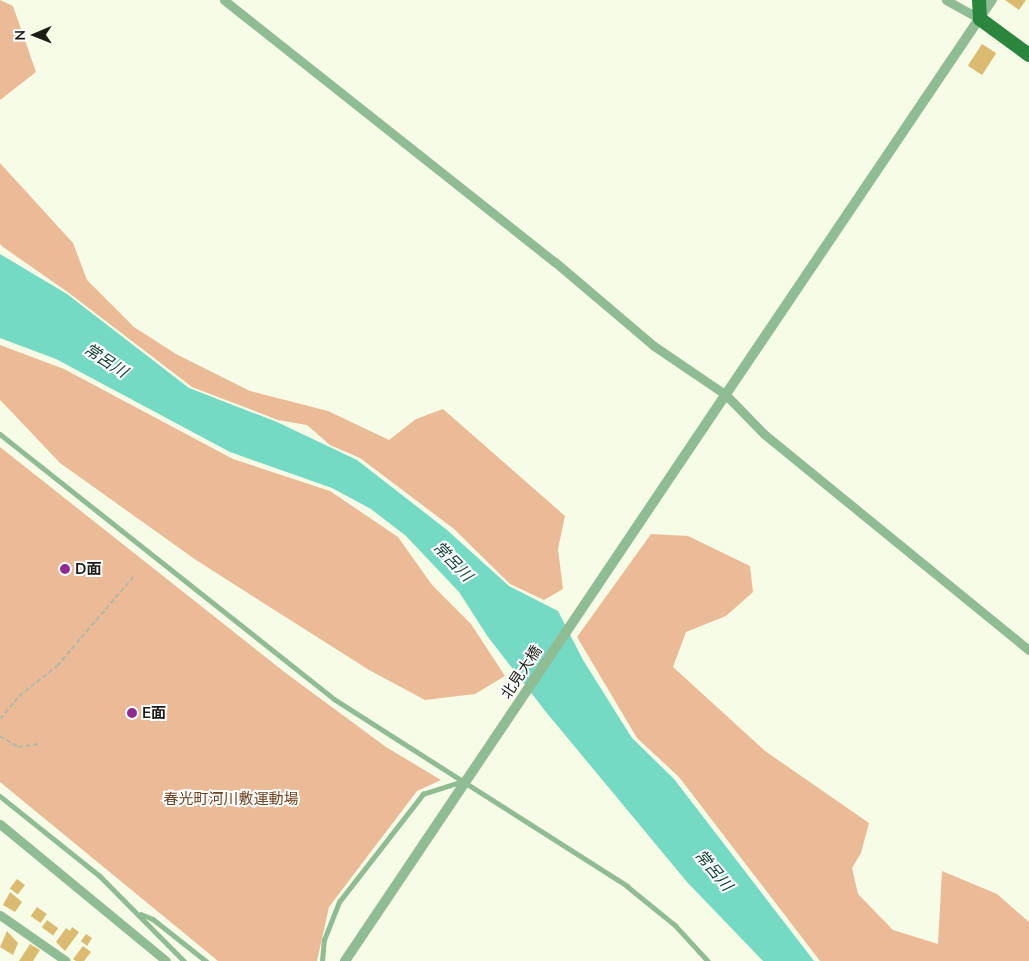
<!DOCTYPE html>
<html>
<head>
<meta charset="utf-8">
<style>
	body { margin:0 }
	#map { position:relative; width:1029px; height:961px; overflow:hidden; background:#f7fce6; font-family:Mulish,"Noto Sans JP",sans-serif }
	div>[style] { position:absolute }
	[style*='--x'] { left:calc(var(--x)*1px); top:calc(var(--y)*1px); width:calc(var(--w)*1px); rotate:calc(var(--a)*1deg) }
	.green>* { inset:0; background:#ebba96 }
	.water>* { inset:0; background:#75dac3 }
	.building>* { inset:0; background:#dbbb6f; transform-origin:0 0 }
	.path>* { height:2px; margin-top:-1px; transform-origin:0; background:repeating-linear-gradient(90deg,#b3b7a5 0 5px,transparent 0 7.5px) }
	.service>* { height:4.5px; margin:-2.25px; padding:0 2.25px; transform-origin:2.25px; border-radius:2.25px; background:#90bc94 }
	.minor>* { height:9px; margin:-4.5px; padding:0 4.5px; transform-origin:4.5px; border-radius:4.5px; background:#90bc94 }
	.tertiary>* { height:10px; margin:-5px; padding:0 5px; transform-origin:5px; border-radius:5px; background:#90bc94 }
	.primary>* { height:14px; margin:-7px; padding:0 7px; transform-origin:7px; border-radius:7px; background:#2b863d }
	.tertiary-bridge>* { height:10px; margin:-5px; padding:0 5px; transform-origin:5px; border-radius:5px; background:#90bc94 }
	.dots>* { width:14px; height:14px; translate:-50% -50%; box-sizing:border-box; border:2px solid #fff; border-radius:50% }
	span { translate:-50% -50%; white-space:nowrap; text-align:center; line-height:1.15; -webkit-text-stroke:4px #fff; paint-order:stroke }
	.poi-label { font-size:15px; color:#1c1e16; font-weight:700 }
	.left { translate:0 -50%; text-align:left }
	.street-label { font-size:15px; color:#1c1e16 }
	.park-label { font-size:15px; color:#6f431f }
	.water-label { font-size:16px; color:#17443b; font-style:italic }
	.north { position:absolute; left:10px; top:10px; width:50px; height:50px; -webkit-text-stroke:4px #fff; paint-order:stroke; rotate:269deg; font-size:14px; font-weight:700; line-height:20px; text-align:center; color:#1c1e16 }
	.north::after { content:''; display:block; margin:auto; width:18px; height:22px; background:#1c1e16; clip-path:polygon(50% 0,100% 100%,50% 72%,0 100%) }
</style>
</head>
<body>
<div id="map">
	<div class="green">
		<div style="clip-path:polygon(0 0,13px 6px,36px 72px,0 100px)"></div>
		<div style="clip-path:polygon(0 163px,73px 243px,87px 280px,134px 327px,176px 354px,250px 391px,328px 411px,389px 440px,416px 419px,443px 409px,565px 516px,558px 549px,563px 589px,544px 600px,510px 584px,454px 529px,360px 458px,330px 445px,307px 425px,278px 420px,192px 387px,69px 293px,3px 247px,0 244px)"></div>
		<div style="clip-path:polygon(0 345px,64px 369px,233px 459px,330px 491px,398px 537px,432px 585px,471px 624px,505px 676px,475px 694px,425px 700px,369px 670px,196px 560px,60px 463px,4px 404px,0 400px)"></div>
		<div style="clip-path:polygon(0 447px,287px 674px,386px 747px,441px 780px,417px 791px,329px 907px,317px 961px,218px 961px,0 782px)"></div>
		<div style="clip-path:polygon(651px 534px,688px 536px,750px 566px,753px 592px,726px 616px,686px 632px,673px 667px,765px 751px,869px 823px,861px 853px,852px 868px,858px 894px,893px 930px,938px 944px,942px 871px,997px 894px,1029px 922px,1029px 961px,820px 961px,679px 777px,637px 738px,577px 637px)"></div>
	</div>
	<div class="water">
		<div style="clip-path:polygon(0 254px,67px 294px,189px 388px,277px 422px,357px 460px,447px 530px,509px 586px,558px 611px,583px 660px,632px 738px,674px 779px,814px 961px,763px 961px,687px 882px,546px 712px,488px 637px,459px 592px,406px 536px,371px 509px,332px 488px,230px 452px,56px 359px,0 338px)"></div>
	</div>
	<div class="building">
		<div style="clip-path:polygon(1005px 0,1026px 0,1019px 10px)"></div>
		<div style="left:982px;top:44px;width:17px;height:26px;rotate:33deg"></div>
		<div style="left:17px;top:879px;width:10px;height:12px;rotate:37deg"></div>
		<div style="clip-path:polygon(10px 892px,22px 902px,15px 912px,3px 905px)"></div>
		<div style="left:37px;top:907px;width:12px;height:11px;rotate:35deg"></div>
		<div style="left:47px;top:920px;width:14px;height:9px;rotate:36deg"></div>
		<div style="clip-path:polygon(72px 927px,79px 932px,65px 951px,56px 942px,66px 928px,70px 931px)"></div>
		<div style="clip-path:polygon(7px 931px,18px 943px,13px 955px,0 947px)"></div>
		<div style="clip-path:polygon(86px 934px,92px 938px,87px 946px,81px 941px)"></div>
		<div style="clip-path:polygon(30px 944px,40px 950px,33px 961px,19px 961px)"></div>
		<div style="clip-path:polygon(83px 946px,91px 952px,84px 961px,76px 961px,73px 959px)"></div>
	</div>
	<div class="path">
		<div style="--x:0;--y:719;--w:30;--a:-50"></div>
		<div style="--x:19;--y:696;--w:48;--a:-38.3"></div>
		<div style="--x:57;--y:666;--w:120;--a:-49.4"></div>
		<div style="--x:0;--y:736;--w:21;--a:31"></div>
		<div style="--x:18;--y:747;--w:21;--a:-8"></div>
	</div>
	<div class="service">
		<div style="--x:0;--y:434;--w:426;--a:38.4"></div>
		<div style="--x:334;--y:699;--w:348;--a:32.5"></div>
		<div style="--x:627;--y:886;--w:62;--a:39.1"></div>
		<div style="--x:675;--y:925;--w:49;--a:47.5"></div>
		<div style="--x:0;--y:796;--w:128;--a:38.7"></div>
		<div style="--x:100;--y:876;--w:120;--a:45.3"></div>
		<div style="--x:141;--y:914;--w:13;--a:23"></div>
		<div style="--x:153;--y:919;--w:68;--a:38.4"></div>
		<div style="--x:322;--y:961;--w:21;--a:-85"></div>
		<div style="--x:324;--y:940;--w:41;--a:-68.5"></div>
		<div style="--x:339;--y:902;--w:137;--a:-52.1"></div>
		<div style="--x:423;--y:794;--w:39;--a:-18"></div>
	</div>
	<div class="minor">
		<div style="--x:224;--y:0;--w:422;--a:38.4"></div>
		<div style="--x:555;--y:262;--w:130;--a:40.3"></div>
		<div style="--x:654;--y:346;--w:87;--a:34.2"></div>
		<div style="--x:726;--y:395;--w:54;--a:45.7"></div>
		<div style="--x:764;--y:434;--w:342;--a:39.2"></div>
		<div style="--x:946;--y:0;--w:39;--a:29"></div>
		<div style="--x:0;--y:824;--w:215;--a:39.5"></div>
		<div style="--x:0;--y:915;--w:80;--a:34.9"></div>
	</div>
	<div class="tertiary">
		<div style="--x:722;--y:400;--w:483;--a:-56"></div>
	</div>
	<div class="primary">
		<div style="--x:979;--y:0;--w:19;--a:87"></div>
		<div style="--x:980;--y:19;--w:61;--a:36.3"></div>
	</div>
	<div class="tertiary-bridge">
		<div style="--x:345;--y:961;--w:676;--a:-56.1"></div>
	</div>
	<div class="dots">
		<div style="left:65px;top:569px;background:#912b91"></div>
		<div style="left:132px;top:713px;background:#912b91"></div>
	</div>
	<div class="poi-label">
		<span class="left" style="left:75px;top:569px">D面</span>
		<span class="left" style="left:142px;top:713px">E面</span>
	</div>
	<div class="street-label">
		<span style="left:521px;top:672px;rotate:-56deg">北見大橋</span>
	</div>
	<div class="park-label">
		<span style="left:231px;top:799px">春光町河川敷運動場</span>
	</div>
	<div class="water-label">
		<span style="left:106px;top:360px;rotate:33deg">常呂川</span>
		<span style="left:453px;top:561px;rotate:46deg">常呂川</span>
		<span style="left:714px;top:870px;rotate:50deg">常呂川</span>
	</div>
	<div class="north">N</div>
</div>
</body>
</html>
